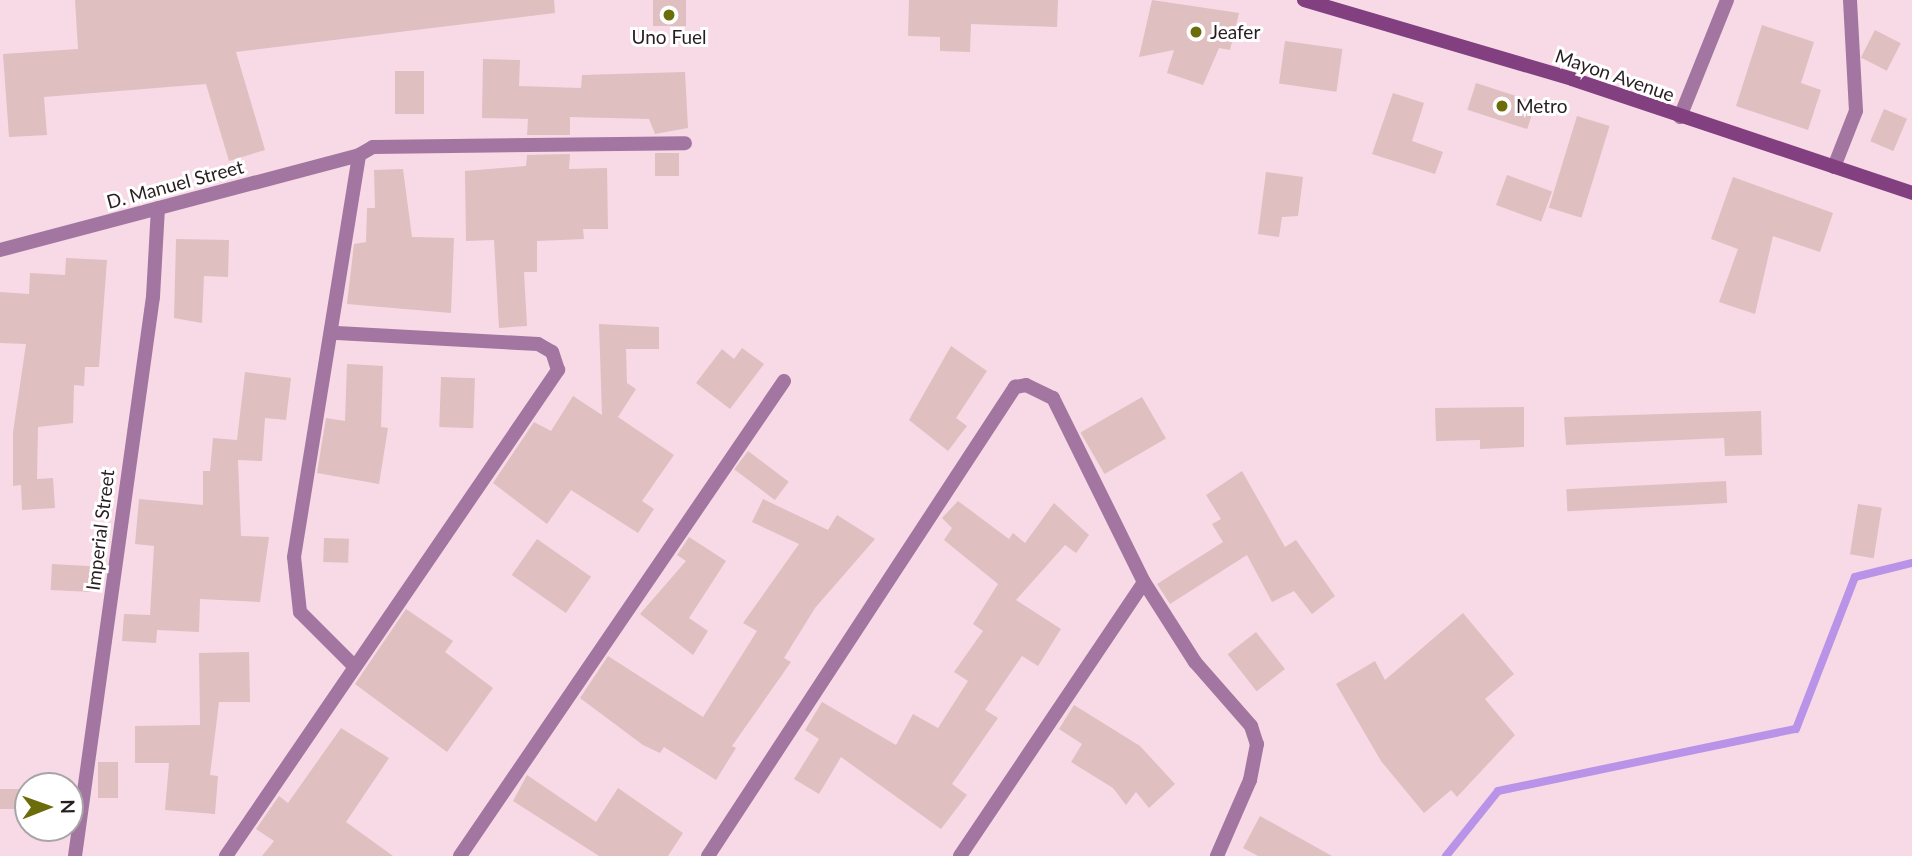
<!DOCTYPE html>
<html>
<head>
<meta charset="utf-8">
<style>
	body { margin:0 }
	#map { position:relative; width:1912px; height:856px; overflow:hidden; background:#f7dae6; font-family:Lato,sans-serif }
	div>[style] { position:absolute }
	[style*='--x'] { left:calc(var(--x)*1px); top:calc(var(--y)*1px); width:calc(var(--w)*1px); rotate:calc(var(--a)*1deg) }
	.stream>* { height:8px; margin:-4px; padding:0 4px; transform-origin:4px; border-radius:4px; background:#b893e7 }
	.building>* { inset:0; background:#dfbfc0; transform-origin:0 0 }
	.minor>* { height:14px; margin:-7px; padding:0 7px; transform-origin:7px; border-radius:7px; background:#a376a2 }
	.secondary>* { height:14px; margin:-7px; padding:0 7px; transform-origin:7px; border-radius:7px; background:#824081 }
	.dots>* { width:19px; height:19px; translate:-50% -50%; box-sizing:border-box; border:4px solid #fff; border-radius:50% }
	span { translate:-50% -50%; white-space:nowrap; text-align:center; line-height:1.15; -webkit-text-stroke:6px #fff; paint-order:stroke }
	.poi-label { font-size:19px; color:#281e22 }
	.left { translate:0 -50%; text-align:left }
	.street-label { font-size:19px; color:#281e22 }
	.north { position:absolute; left:14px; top:772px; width:70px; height:70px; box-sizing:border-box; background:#fff; border:2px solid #a9a5a7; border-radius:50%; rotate:89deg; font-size:19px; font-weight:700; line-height:28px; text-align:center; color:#281e22 }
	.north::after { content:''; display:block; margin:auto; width:24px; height:32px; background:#6d6c0b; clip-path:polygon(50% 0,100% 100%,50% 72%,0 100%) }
</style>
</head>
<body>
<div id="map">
	<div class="stream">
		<div style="--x:1446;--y:856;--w:83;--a:-51.3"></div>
		<div style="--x:1498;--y:791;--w:304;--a:-11.8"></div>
		<div style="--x:1796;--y:729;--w:163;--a:-68.8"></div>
		<div style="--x:1855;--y:577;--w:59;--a:-13.8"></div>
	</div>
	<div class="building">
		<div style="clip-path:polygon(75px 0,554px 0,555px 13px,236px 52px,265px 150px,229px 161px,206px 84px,44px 97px,47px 135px,9px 137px,3px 54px,78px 49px)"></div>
		<div style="left:653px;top:0;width:33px;height:26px"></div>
		<div style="clip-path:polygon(909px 0,1058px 0,1057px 27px,971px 24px,970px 52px,940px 51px,940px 37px,908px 36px)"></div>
		<div style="clip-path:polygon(1152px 0,1239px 13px,1230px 50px,1219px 48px,1203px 85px,1167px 73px,1174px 50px,1139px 57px)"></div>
		<div style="clip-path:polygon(1762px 25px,1814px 42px,1801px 83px,1821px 90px,1808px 130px,1736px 106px)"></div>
		<div style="left:1875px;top:30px;width:29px;height:31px;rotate:27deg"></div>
		<div style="left:1285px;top:41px;width:58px;height:43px;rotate:8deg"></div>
		<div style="clip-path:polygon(483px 59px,520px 60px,519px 86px,581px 88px,582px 75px,685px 72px,688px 128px,655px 134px,649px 119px,570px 117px,570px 135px,527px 135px,528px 119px,482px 118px)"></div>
		<div style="left:395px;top:71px;width:29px;height:43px"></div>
		<div style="left:1476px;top:83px;width:63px;height:28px;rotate:18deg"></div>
		<div style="clip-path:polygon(1393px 93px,1424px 103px,1412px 141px,1443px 152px,1435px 174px,1372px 154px)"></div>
		<div style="left:1884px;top:109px;width:25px;height:35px;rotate:23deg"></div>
		<div style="left:1577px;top:116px;width:34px;height:96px;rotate:17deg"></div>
		<div style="left:655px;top:153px;width:24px;height:23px"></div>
		<div style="clip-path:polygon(570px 154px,569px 169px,607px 168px,608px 229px,583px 229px,584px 239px,537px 241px,537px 272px,524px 272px,527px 326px,499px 328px,494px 240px,466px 241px,465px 171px,526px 166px,527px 155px)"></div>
		<div style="clip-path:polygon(403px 169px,412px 237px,454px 238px,451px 313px,347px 304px,354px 244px,366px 242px,367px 208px,375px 208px,374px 170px)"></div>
		<div style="clip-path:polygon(1266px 172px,1303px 177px,1298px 216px,1282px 217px,1279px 237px,1258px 234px)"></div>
		<div style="left:1507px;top:175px;width:48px;height:32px;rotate:20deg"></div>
		<div style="clip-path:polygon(1733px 177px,1833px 213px,1820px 252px,1773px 236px,1755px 314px,1719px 302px,1738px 249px,1711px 239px)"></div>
		<div style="clip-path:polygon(176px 239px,229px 240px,228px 277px,204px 276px,202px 323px,174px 318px)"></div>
		<div style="clip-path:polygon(66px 258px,107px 260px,99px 367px,85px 367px,84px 386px,74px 385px,73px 423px,38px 427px,37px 479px,53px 478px,55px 508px,22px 510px,21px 485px,13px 486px,13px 432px,26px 344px,0 343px,0 292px,29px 294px,30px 273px,65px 275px)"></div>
		<div style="clip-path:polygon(599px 324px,659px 327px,659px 349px,626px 349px,627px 383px,636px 389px,618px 417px,674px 455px,642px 501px,654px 509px,638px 533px,571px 490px,547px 524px,493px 483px,534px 422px,551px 431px,573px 396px,602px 415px)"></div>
		<div style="clip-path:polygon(951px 346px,987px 371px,956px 418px,967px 426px,948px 451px,909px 420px)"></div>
		<div style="clip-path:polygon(742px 348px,764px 364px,730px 409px,696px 383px,722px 349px,734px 359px)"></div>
		<div style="clip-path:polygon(347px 364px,383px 366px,381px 427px,388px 428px,379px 484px,317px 473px,326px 418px,345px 421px)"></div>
		<div style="clip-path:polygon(245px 372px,291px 378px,286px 420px,265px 418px,262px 461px,238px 460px,241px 536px,269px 537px,260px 602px,200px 599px,199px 632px,157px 630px,156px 643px,122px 641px,124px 614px,150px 615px,154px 546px,135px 544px,139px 499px,203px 505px,203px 471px,210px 471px,213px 438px,237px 440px)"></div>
		<div style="left:441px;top:377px;width:34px;height:50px;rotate:2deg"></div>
		<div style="left:1142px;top:397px;width:48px;height:71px;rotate:60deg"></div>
		<div style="clip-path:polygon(1524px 407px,1524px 447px,1480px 449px,1480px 440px,1436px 441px,1435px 408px)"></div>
		<div style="clip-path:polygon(1761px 411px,1762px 455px,1725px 456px,1724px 438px,1566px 445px,1564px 417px)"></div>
		<div style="left:748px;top:451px;width:51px;height:23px;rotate:37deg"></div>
		<div style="clip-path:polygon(1242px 471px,1285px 547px,1296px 540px,1335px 596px,1312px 614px,1294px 591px,1272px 602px,1247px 555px,1170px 604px,1157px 584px,1223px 542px,1212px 524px,1221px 519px,1206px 495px)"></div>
		<div style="left:1726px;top:481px;width:22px;height:160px;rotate:87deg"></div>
		<div style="clip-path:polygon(763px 499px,828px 530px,837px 515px,875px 539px,815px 608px,784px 658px,791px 662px,732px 746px,736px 748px,716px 780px,664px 747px,660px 753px,643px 745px,580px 698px,608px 656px,703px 717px,757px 631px,743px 623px,799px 544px,752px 522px)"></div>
		<div style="clip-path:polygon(958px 501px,1009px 539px,1013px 533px,1025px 543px,1054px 503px,1089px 535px,1076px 553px,1065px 545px,1016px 600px,1061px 629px,1038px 666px,1022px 656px,985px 710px,998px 718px,952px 784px,967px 795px,941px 829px,841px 757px,819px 794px,794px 779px,819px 739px,805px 730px,822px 702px,896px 745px,913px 714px,938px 728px,968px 681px,954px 672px,983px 631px,973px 624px,998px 584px,944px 540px,952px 528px,942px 518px)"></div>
		<div style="left:1858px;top:504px;width:24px;height:51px;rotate:9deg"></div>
		<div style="clip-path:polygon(689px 537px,726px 561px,689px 618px,708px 631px,693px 655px,640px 614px,686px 561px,677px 555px)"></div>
		<div style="left:324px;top:538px;width:25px;height:24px;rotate:2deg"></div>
		<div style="left:537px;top:539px;width:66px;height:44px;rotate:35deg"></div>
		<div style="left:52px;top:564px;width:41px;height:26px;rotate:3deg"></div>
		<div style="clip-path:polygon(406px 609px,453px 641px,445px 652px,493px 688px,447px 752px,355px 684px)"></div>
		<div style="clip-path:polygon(1463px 613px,1514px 674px,1485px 699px,1515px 735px,1457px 797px,1451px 790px,1424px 813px,1381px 761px,1336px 684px,1375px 661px,1385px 680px)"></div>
		<div style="left:1256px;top:632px;width:47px;height:36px;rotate:52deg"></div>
		<div style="clip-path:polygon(249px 652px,250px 702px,219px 702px,210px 775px,218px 776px,215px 814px,165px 810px,169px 763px,135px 763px,135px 726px,200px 725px,199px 653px)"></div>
		<div style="clip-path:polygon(1074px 705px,1140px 746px,1175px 784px,1149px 808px,1136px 792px,1126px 805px,1113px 788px,1071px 762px,1082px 744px,1059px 729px)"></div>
		<div style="clip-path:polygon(341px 728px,389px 758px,346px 822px,393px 856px,262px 856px,274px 841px,256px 829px,279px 796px,288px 803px)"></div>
		<div style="left:98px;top:762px;width:20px;height:36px"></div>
		<div style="clip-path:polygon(527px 775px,596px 822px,618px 788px,683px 833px,668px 856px,599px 856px,513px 801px)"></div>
		<div style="left:0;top:789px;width:28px;height:20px"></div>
		<div style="clip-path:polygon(1260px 816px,1332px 856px,1258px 856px,1243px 848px)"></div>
	</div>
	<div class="minor">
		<div style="--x:1680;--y:117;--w:126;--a:-68.1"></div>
		<div style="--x:1834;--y:167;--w:60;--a:-68.6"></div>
		<div style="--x:1856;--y:111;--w:111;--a:-93.1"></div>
		<div style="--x:0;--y:250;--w:371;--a:-14.8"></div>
		<div style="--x:353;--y:665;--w:75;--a:-135"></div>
		<div style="--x:300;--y:612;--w:55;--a:-96.2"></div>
		<div style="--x:294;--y:557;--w:407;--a:-80.8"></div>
		<div style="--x:359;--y:155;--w:16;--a:-30"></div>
		<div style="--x:373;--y:147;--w:312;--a:-0.7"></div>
		<div style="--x:75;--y:856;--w:564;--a:-82.06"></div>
		<div style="--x:153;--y:297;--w:89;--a:-86.8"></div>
		<div style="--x:226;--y:856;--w:589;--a:-55.66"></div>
		<div style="--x:558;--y:370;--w:19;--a:-108"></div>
		<div style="--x:552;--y:352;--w:16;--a:-150"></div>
		<div style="--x:538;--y:344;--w:206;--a:-176.9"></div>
		<div style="--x:460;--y:856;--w:575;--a:-55.7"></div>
		<div style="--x:708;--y:856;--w:561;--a:-56.79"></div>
		<div style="--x:1015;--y:387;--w:11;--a:-10"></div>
		<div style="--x:1026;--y:385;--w:30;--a:26"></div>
		<div style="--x:1053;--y:398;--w:205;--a:63.7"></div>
		<div style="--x:1144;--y:582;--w:95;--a:57.5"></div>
		<div style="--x:1195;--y:662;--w:85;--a:48.8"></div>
		<div style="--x:1251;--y:726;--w:19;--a:72"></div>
		<div style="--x:1257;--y:744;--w:37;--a:101"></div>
		<div style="--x:1250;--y:780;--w:83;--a:113.5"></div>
		<div style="--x:960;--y:856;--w:330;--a:-56.1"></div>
	</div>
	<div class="secondary">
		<div style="--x:1304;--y:0;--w:279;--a:16.4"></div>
		<div style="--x:1572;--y:79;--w:359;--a:18.5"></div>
	</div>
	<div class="dots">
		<div style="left:669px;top:15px;background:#6d6c0b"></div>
		<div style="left:1196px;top:32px;background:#6d6c0b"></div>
		<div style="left:1502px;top:106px;background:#6d6c0b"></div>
	</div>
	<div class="poi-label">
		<span class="left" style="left:1210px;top:32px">Jeafer</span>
		<span style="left:669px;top:37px">Uno Fuel</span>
		<span class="left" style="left:1516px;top:106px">Metro</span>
	</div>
	<div class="street-label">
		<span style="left:1615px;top:75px;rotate:19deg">Mayon Avenue</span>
		<span style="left:175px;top:184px;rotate:-15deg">D. Manuel Street</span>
		<span style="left:100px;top:530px;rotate:-83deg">Imperial Street</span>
	</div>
	<div class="north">N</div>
</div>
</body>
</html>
